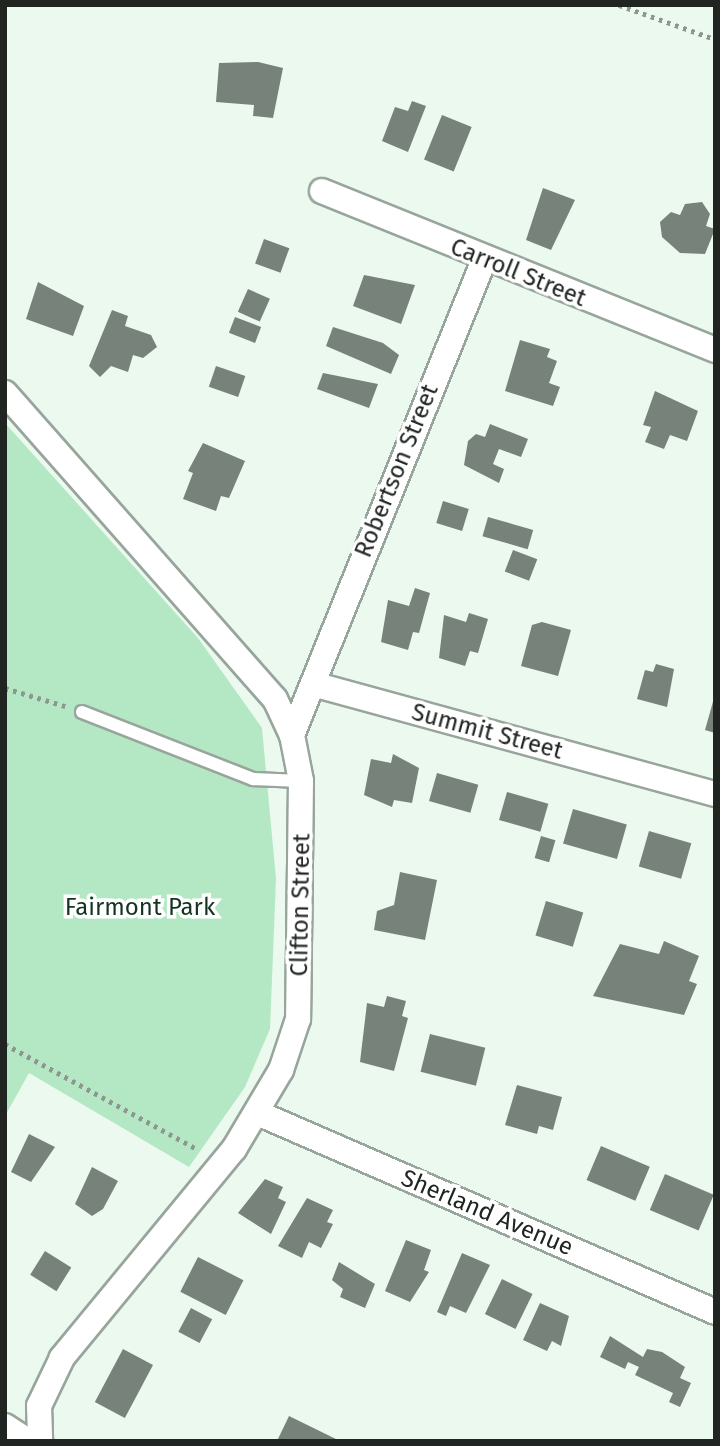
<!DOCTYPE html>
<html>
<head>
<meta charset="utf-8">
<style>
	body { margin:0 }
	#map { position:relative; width:720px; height:1446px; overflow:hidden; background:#ebf9ef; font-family:"Fira Sans",sans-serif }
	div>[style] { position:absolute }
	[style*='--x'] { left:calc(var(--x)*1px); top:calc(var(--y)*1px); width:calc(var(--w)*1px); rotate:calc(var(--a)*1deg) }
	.green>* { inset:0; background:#b4e8c4 }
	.building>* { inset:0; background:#77837a; transform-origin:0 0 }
	.path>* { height:4.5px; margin-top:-2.25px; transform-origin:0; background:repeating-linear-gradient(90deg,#8d978f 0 3.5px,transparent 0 8.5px) }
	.roads { filter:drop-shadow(2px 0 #98a59c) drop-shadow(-2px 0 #98a59c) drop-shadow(0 2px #98a59c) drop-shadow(0 -2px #98a59c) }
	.lane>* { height:12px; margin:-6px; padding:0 6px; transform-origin:6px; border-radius:6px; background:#fff }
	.street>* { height:24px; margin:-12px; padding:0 12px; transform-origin:12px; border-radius:12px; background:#fff }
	span { translate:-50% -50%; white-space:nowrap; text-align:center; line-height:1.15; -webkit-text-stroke:7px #fff; paint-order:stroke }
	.street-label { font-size:24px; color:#202521 }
	.park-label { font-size:24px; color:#133520 }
	.frame { position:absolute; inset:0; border:7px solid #202521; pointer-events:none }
</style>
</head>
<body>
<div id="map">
	<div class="green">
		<div style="clip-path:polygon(5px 423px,198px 638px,262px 728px,276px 879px,270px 1029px,245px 1087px,189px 1167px,29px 1073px,5px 1116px)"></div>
	</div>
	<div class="building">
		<div style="clip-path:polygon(258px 62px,283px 68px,273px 118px,253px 116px,254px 105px,216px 102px,219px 63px)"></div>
		<div style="clip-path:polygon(412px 101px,426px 106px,408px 152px,382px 141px,395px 107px,408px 111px)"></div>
		<div style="left:442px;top:115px;width:32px;height:48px;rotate:22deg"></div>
		<div style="clip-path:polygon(543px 188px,575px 200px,551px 250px,526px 240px)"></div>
		<div style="clip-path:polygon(702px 202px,710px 214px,706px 226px,715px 229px,705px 254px,680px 253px,662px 237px,660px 222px,671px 212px,680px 215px,685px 204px)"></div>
		<div style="left:264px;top:239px;width:27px;height:26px;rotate:20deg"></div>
		<div style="clip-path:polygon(364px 275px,415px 285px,401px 324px,353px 306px)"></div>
		<div style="clip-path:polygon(38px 282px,84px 306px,73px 336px,26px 319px)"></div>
		<div style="left:248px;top:289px;width:24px;height:25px;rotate:24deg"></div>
		<div style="clip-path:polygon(112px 310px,128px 316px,125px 326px,151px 335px,157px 347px,143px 358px,133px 355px,128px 372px,111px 366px,100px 377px,89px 366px)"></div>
		<div style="left:235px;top:317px;width:28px;height:17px;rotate:21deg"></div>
		<div style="clip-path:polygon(333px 327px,383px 343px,399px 355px,391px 374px,326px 346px)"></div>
		<div style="clip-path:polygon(520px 340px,550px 349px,547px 357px,557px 361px,549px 383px,560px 387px,553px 406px,505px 391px)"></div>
		<div style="left:216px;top:366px;width:31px;height:22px;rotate:19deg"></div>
		<div style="clip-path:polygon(323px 373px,378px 384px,369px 408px,317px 389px)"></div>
		<div style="clip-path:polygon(655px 391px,698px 411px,687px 441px,670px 435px,664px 449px,645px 442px,651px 427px,643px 425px)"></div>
		<div style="clip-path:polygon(490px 424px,528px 439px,521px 457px,499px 449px,493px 464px,504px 469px,499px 483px,464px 465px,468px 441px,476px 434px,485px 437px)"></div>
		<div style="clip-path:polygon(203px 443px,245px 461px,229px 498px,221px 496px,216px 511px,183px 499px,193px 473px,188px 471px)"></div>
		<div style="left:443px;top:501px;width:27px;height:23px;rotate:17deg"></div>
		<div style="left:488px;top:517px;width:47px;height:20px;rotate:16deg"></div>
		<div style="left:513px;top:550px;width:26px;height:23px;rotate:21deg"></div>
		<div style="clip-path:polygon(415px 588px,430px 593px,419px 633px,413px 632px,408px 650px,381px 642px,388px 600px,409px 606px)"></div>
		<div style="clip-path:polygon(469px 613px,488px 619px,478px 653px,470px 651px,465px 666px,439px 658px,444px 615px,466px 622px)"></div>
		<div style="clip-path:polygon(542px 622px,571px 630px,558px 676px,521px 666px,532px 625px)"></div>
		<div style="clip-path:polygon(656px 664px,674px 669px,667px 707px,637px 699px,645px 670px,653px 672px)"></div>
		<div style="clip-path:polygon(714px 698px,715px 698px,715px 733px,705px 730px)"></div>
		<div style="clip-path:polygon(393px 754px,419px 768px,412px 803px,394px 800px,392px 807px,364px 795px,371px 759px,391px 763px)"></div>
		<div style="left:437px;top:773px;width:43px;height:29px;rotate:16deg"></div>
		<div style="left:507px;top:792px;width:43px;height:29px;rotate:16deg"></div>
		<div style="left:573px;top:809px;width:56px;height:36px;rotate:16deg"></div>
		<div style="left:649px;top:831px;width:44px;height:37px;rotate:16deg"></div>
		<div style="left:541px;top:836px;width:15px;height:23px;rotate:16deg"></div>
		<div style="clip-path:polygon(400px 872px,437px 880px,425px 940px,374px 930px,377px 911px,394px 905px)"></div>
		<div style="left:546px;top:901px;width:39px;height:36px;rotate:17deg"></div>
		<div style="clip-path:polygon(664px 941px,699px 956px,689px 981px,697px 984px,684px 1015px,593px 996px,620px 944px,659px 954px)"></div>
		<div style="clip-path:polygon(387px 996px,406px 1001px,402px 1016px,408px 1018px,394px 1071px,360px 1062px,367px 1003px,384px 1007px)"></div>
		<div style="left:430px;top:1034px;width:57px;height:39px;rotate:14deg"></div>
		<div style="clip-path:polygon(517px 1085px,562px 1097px,553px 1130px,539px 1126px,537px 1134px,505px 1125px)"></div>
		<div style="clip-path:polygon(29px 1134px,55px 1147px,31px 1182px,11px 1172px)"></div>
		<div style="left:601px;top:1146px;width:53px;height:37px;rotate:23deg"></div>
		<div style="clip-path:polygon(92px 1167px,118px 1181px,103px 1209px,92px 1216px,75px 1204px)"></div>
		<div style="left:665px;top:1174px;width:53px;height:39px;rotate:23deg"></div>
		<div style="clip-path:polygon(265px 1179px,283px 1187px,278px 1198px,286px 1202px,271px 1234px,238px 1213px)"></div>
		<div style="clip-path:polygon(307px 1198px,333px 1210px,327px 1222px,333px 1224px,321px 1248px,309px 1242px,302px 1258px,278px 1246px)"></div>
		<div style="clip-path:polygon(406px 1240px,431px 1250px,424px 1270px,429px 1272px,410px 1302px,385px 1291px)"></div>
		<div style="left:45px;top:1251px;width:31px;height:28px;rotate:32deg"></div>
		<div style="clip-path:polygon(462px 1253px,490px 1265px,466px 1313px,450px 1306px,446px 1316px,437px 1312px)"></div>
		<div style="left:198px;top:1257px;width:51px;height:39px;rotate:27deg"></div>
		<div style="clip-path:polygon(339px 1262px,375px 1284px,365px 1308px,340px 1297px,343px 1289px,332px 1280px)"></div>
		<div style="left:502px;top:1279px;width:34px;height:39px;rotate:26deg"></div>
		<div style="clip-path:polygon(540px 1303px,569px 1316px,561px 1346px,552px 1341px,547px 1351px,523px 1340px)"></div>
		<div style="left:191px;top:1308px;width:24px;height:27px;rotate:28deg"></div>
		<div style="clip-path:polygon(610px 1336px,643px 1357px,647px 1349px,662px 1352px,685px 1367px,680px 1378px,691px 1383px,680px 1407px,669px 1402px,673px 1393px,635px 1375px,639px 1367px,628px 1362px,625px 1369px,600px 1357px)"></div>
		<div style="left:123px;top:1349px;width:34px;height:60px;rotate:28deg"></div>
		<div style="clip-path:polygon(289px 1416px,340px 1441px,277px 1441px)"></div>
	</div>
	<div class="path">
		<div style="--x:619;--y:5;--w:102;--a:19.5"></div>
		<div style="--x:5;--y:688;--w:63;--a:16.7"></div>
		<div style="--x:5;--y:1044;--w:219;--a:28.7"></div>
	</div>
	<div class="roads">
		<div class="lane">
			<div style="--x:82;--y:712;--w:184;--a:21.4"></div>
			<div style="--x:253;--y:779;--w:48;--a:2.4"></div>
		</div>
		<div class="street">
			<div style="--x:322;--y:191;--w:424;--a:22"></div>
			<div style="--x:5;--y:393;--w:408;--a:48.6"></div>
			<div style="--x:275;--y:699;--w:40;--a:65"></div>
			<div style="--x:292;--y:735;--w:47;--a:78.9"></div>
			<div style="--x:301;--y:781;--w:238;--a:90.7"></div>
			<div style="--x:298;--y:1019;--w:54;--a:108.4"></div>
			<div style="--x:281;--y:1070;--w:92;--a:120.7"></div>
			<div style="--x:234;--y:1149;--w:271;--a:129.5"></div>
			<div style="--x:62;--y:1358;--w:53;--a:115.6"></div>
			<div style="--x:39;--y:1406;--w:35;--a:88"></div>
			<div style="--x:313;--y:684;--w:417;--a:15.3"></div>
			<div style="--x:292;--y:735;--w:512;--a:-67.99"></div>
			<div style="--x:260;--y:1114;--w:496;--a:23.5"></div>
			<div style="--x:5;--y:1426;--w:27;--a:33"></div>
		</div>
	</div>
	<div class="street-label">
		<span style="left:518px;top:273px;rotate:22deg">Carroll Street</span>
		<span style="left:397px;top:471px;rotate:-68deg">Robertson Street</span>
		<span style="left:487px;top:732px;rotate:15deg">Summit Street</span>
		<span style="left:301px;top:905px;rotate:-89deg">Clifton Street</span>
		<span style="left:487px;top:1213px;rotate:23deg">Sherland Avenue</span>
	</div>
	<div class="park-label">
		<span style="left:140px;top:908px">Fairmont Park</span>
	</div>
	<div class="frame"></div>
</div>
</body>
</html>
